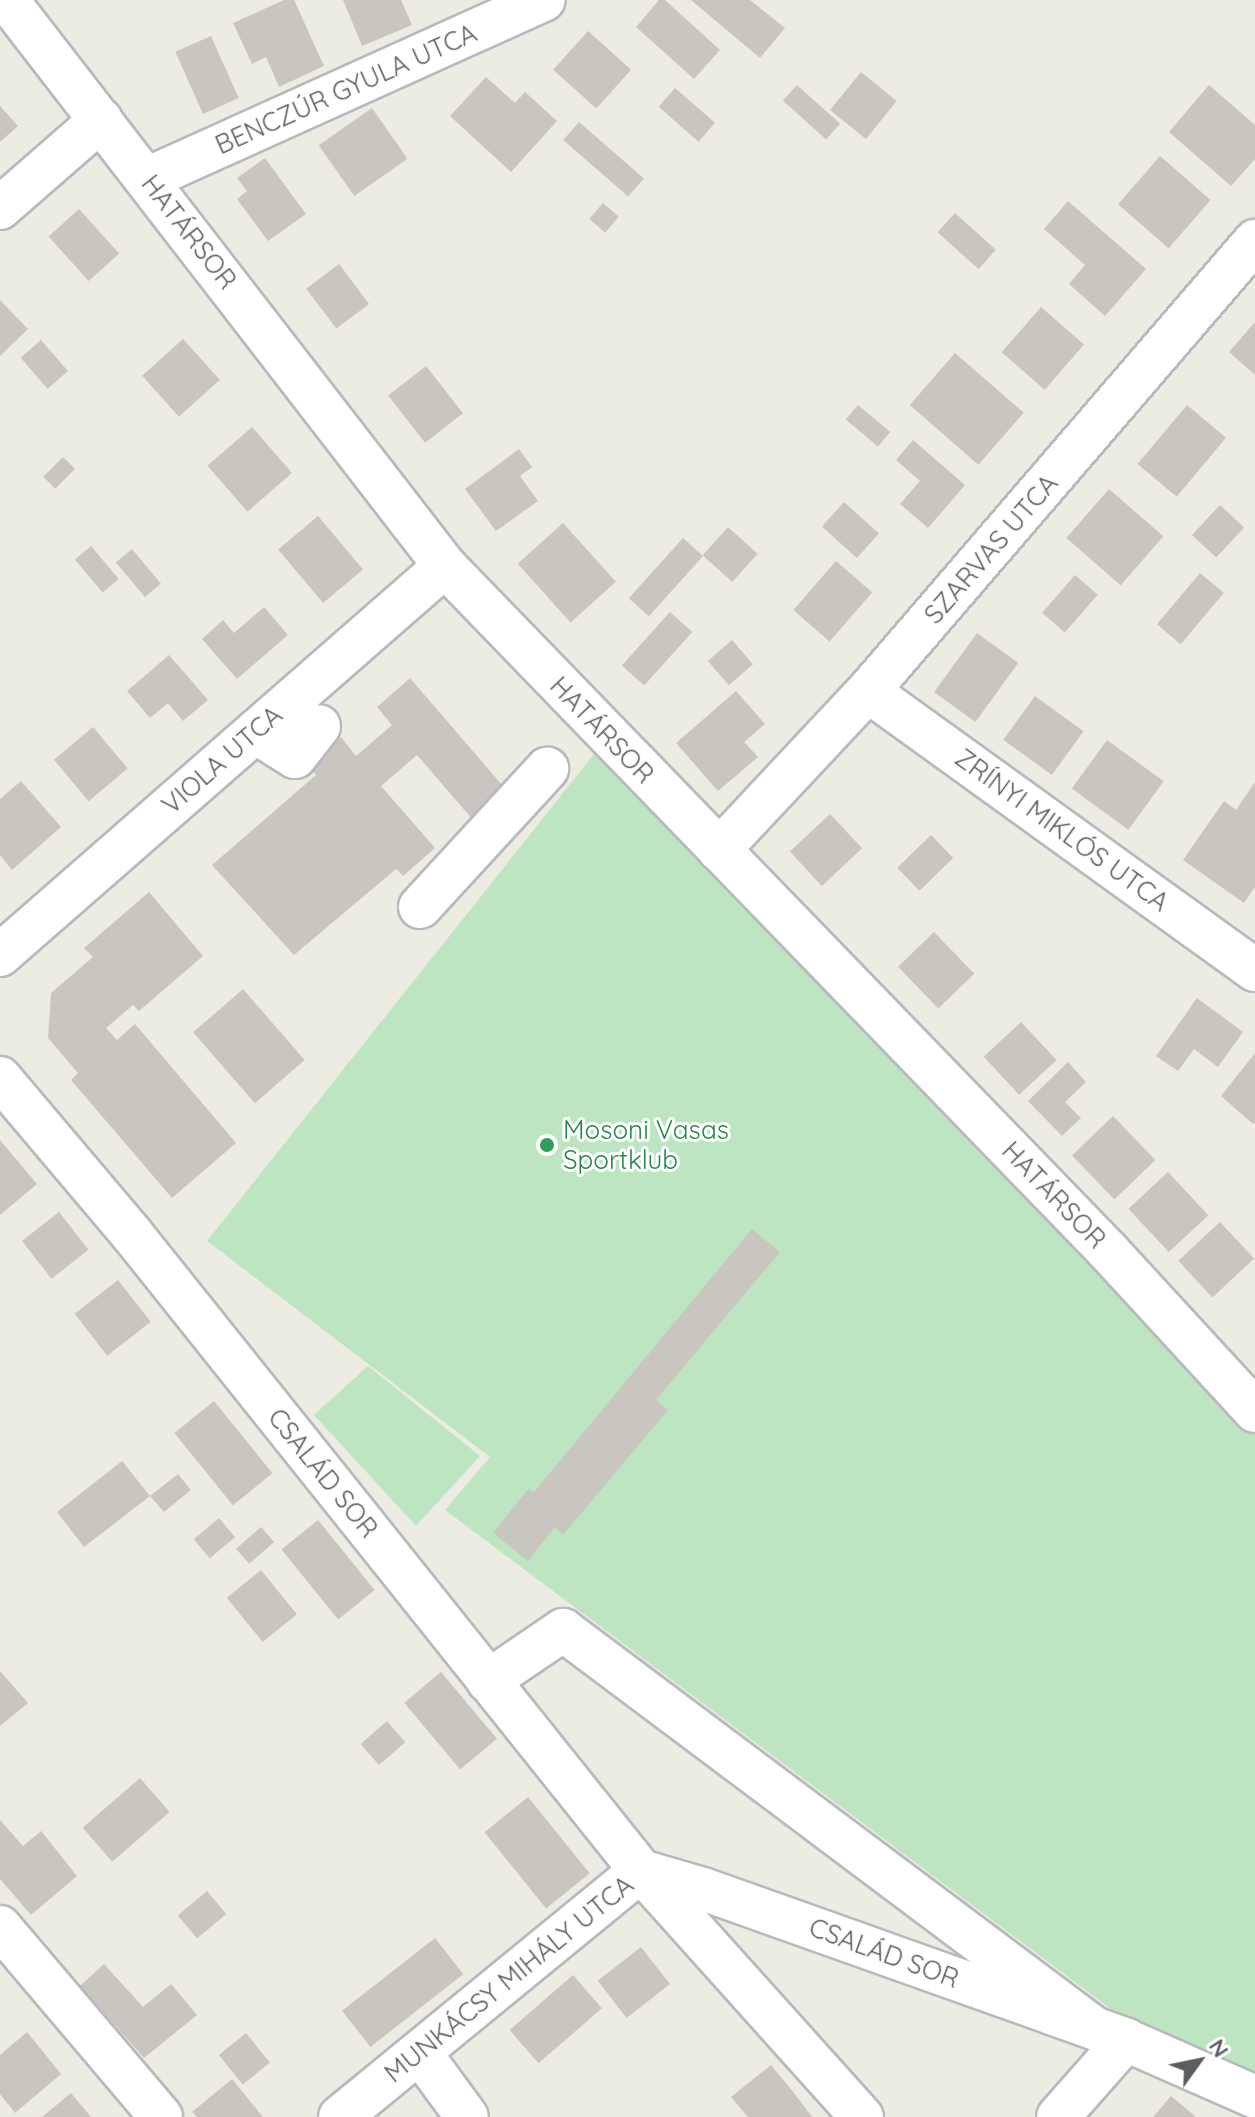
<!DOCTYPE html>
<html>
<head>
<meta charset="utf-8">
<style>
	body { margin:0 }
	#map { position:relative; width:1255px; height:2117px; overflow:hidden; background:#edece2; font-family:Quicksand,sans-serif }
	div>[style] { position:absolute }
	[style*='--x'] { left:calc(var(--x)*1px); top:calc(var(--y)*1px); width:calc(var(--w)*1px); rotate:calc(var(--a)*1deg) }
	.green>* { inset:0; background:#bee5c2 }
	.building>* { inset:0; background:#c8c6bf; transform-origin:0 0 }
	.roads { filter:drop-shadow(2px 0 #b7b9be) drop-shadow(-2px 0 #b7b9be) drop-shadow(0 2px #b7b9be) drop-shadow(0 -2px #b7b9be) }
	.minor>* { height:42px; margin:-21px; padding:0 21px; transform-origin:21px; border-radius:21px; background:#fff }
	.dots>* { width:22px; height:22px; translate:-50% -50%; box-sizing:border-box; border:4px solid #fff; border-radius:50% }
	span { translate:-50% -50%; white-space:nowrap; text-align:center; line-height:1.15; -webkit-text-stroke:6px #fff; paint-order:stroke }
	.street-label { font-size:26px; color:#5a5d62 }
	.leisure-label { font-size:26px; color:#27864d }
	.left { translate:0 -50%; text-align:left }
	.north { position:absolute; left:1159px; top:2021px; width:80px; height:80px; -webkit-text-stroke:6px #fff; paint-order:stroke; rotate:57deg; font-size:22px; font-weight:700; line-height:32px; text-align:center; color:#5a5d62 }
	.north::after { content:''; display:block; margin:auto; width:28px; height:36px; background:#5a5d62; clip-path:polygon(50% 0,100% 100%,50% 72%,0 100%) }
</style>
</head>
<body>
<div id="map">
	<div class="green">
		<div style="clip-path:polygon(594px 754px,1255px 1434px,1255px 2080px,1116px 2013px,445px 1510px,490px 1457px,207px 1241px)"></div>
		<div style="clip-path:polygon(368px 1366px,480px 1456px,416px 1526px,314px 1415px)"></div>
	</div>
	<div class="building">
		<div style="clip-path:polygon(284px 0,294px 0,324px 66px,279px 87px,266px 57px,252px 64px,233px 23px)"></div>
		<div style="clip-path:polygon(343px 0,401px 0,412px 25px,362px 46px)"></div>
		<div style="clip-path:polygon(659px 0,665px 0,720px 50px,694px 79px,636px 27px)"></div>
		<div style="clip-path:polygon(691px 0,750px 0,785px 28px,760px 58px)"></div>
		<div style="left:588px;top:31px;width:58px;height:52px;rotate:42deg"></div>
		<div style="left:211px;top:36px;width:68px;height:39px;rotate:66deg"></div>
		<div style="left:861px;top:72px;width:46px;height:49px;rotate:39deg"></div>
		<div style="clip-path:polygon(486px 77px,515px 103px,525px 92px,557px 121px,511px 172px,450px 116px)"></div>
		<div style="left:797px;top:85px;width:58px;height:21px;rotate:42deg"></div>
		<div style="clip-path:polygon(1209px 85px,1255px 125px,1255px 159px,1231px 186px,1169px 132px)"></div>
		<div style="left:675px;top:88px;width:53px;height:25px;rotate:41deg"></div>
		<div style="clip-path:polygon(0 106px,18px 126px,0 142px)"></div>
		<div style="left:372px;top:108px;width:62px;height:65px;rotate:55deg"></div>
		<div style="left:579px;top:122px;width:86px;height:24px;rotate:41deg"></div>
		<div style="left:1160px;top:156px;width:67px;height:64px;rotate:41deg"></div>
		<div style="clip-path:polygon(265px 158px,306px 214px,268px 241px,237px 199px,247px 191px,237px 178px)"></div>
		<div style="clip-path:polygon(1068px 201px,1146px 269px,1105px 316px,1069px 284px,1085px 265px,1044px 229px)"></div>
		<div style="left:603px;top:203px;width:21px;height:21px;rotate:41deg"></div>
		<div style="left:79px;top:209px;width:60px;height:41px;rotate:48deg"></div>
		<div style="left:955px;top:213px;width:55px;height:26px;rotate:42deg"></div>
		<div style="left:339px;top:264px;width:50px;height:41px;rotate:53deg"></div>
		<div style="clip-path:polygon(0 300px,28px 329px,0 356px)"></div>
		<div style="left:1041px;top:307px;width:57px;height:60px;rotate:41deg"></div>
		<div style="clip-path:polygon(1255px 322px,1255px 375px,1229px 352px)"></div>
		<div style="left:183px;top:339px;width:55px;height:55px;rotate:48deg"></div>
		<div style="left:41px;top:340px;width:41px;height:27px;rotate:49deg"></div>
		<div style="left:955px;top:353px;width:91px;height:69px;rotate:41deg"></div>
		<div style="left:426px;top:366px;width:60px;height:48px;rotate:52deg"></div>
		<div style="left:858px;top:405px;width:42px;height:19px;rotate:40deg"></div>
		<div style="left:1187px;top:405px;width:51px;height:77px;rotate:40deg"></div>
		<div style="left:252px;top:427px;width:61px;height:59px;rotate:49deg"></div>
		<div style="clip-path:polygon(913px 440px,965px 485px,928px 528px,900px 504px,920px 481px,896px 460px)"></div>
		<div style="clip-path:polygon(519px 449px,532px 467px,520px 476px,538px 501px,496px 531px,465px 489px)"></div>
		<div style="left:63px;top:457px;width:17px;height:28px;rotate:45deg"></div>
		<div style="left:1109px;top:489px;width:72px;height:65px;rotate:41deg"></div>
		<div style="left:844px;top:502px;width:47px;height:33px;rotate:42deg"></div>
		<div style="left:1220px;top:505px;width:33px;height:41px;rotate:43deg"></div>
		<div style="left:318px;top:516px;width:70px;height:52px;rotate:50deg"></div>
		<div style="left:563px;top:523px;width:79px;height:61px;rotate:48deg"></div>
		<div style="left:728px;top:527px;width:40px;height:38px;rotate:42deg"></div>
		<div style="left:683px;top:538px;width:27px;height:81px;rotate:42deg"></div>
		<div style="left:91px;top:546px;width:43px;height:21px;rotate:50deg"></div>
		<div style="left:132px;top:549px;width:45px;height:21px;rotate:50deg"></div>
		<div style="left:836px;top:561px;width:48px;height:65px;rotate:41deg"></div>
		<div style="left:1200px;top:573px;width:31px;height:67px;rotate:40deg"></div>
		<div style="left:1075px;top:575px;width:30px;height:50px;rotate:41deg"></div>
		<div style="clip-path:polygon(264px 607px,288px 635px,237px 679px,202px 639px,223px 620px,234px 633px)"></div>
		<div style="left:670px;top:612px;width:30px;height:72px;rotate:42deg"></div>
		<div style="left:977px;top:633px;width:51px;height:73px;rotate:36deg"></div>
		<div style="left:732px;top:640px;width:32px;height:32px;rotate:49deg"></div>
		<div style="clip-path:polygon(169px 655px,208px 700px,183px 721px,168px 703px,150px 718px,127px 691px)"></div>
		<div style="clip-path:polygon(410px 678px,514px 799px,480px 828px,417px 755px,381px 786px,435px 848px,403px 876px,396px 869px,294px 955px,212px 865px,316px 775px,309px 765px,341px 737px,356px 756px,392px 725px,377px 707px)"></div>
		<div style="clip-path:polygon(736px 691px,765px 724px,744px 742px,758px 757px,718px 791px,676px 743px)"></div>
		<div style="left:1035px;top:696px;width:60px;height:54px;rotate:36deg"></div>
		<div style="left:93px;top:727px;width:54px;height:51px;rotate:50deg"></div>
		<div style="left:1107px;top:740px;width:70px;height:60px;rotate:36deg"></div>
		<div style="clip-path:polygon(21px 781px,61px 827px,12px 870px,0 855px,0 799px)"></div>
		<div style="clip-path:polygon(1255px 782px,1255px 887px,1244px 903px,1183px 860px,1224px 801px,1236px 810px)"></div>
		<div style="left:830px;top:814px;width:47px;height:55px;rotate:47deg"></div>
		<div style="left:931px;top:835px;width:32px;height:47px;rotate:46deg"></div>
		<div style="clip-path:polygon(149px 892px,203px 956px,139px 1011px,133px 1005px,106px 1028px,117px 1040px,135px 1024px,236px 1143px,172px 1198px,71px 1080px,78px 1073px,48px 1038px,51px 993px,93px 957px,84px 948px)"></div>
		<div style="left:934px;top:932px;width:58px;height:50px;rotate:46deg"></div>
		<div style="left:243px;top:989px;width:94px;height:66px;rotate:49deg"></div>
		<div style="clip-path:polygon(1197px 998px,1243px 1032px,1218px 1067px,1194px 1049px,1178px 1071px,1156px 1056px)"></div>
		<div style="left:1021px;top:1022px;width:52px;height:51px;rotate:47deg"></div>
		<div style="clip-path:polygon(1255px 1053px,1255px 1122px,1253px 1124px,1221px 1096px)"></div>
		<div style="clip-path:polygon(1068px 1062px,1086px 1082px,1065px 1102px,1081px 1118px,1062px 1136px,1028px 1101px)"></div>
		<div style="left:1113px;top:1116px;width:61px;height:57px;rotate:46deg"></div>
		<div style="clip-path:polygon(0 1140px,37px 1184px,0 1215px)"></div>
		<div style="left:1168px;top:1172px;width:59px;height:54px;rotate:47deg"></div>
		<div style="left:59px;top:1212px;width:48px;height:47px;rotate:52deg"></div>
		<div style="left:1220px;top:1222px;width:50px;height:57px;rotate:47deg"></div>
		<div style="clip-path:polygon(752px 1229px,780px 1252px,656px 1400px,668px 1410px,563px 1535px,555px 1527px,528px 1561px,493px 1533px,528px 1489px,534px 1492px)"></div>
		<div style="left:118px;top:1280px;width:53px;height:55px;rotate:52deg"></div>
		<div style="left:214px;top:1401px;width:93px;height:51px;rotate:51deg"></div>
		<div style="clip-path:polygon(122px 1461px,150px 1496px,178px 1474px,191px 1490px,164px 1512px,150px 1496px,84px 1547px,57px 1512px)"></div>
		<div style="left:219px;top:1518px;width:25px;height:33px;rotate:50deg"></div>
		<div style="left:318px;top:1520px;width:90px;height:47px;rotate:51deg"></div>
		<div style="left:261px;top:1527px;width:20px;height:33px;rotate:49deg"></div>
		<div style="left:261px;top:1570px;width:57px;height:44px;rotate:51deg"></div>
		<div style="clip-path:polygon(0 1671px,28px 1703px,0 1726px)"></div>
		<div style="left:441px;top:1672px;width:87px;height:48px;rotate:50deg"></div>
		<div style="left:387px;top:1721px;width:28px;height:35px;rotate:49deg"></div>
		<div style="left:140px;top:1778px;width:45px;height:76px;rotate:49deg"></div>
		<div style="left:528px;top:1797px;width:98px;height:56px;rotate:51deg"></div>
		<div style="clip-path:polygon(0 1820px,23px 1846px,41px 1831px,77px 1876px,31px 1915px,0 1879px)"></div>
		<div style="left:207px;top:1891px;width:30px;height:38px;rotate:50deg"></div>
		<div style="left:435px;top:1938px;width:46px;height:118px;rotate:52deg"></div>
		<div style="left:641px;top:1947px;width:47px;height:55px;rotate:52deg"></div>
		<div style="clip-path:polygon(104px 1964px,143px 2007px,171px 1984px,197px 2015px,144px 2058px,80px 1986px)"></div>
		<div style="left:573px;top:1975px;width:44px;height:84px;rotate:49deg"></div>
		<div style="clip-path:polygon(27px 2032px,61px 2074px,15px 2113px,0 2094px,0 2055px)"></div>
		<div style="left:246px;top:2033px;width:38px;height:35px;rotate:51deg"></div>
		<div style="clip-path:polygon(771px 2065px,794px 2093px,812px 2117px,748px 2117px,731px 2097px)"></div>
		<div style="clip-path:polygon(232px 2079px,263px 2117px,197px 2117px,192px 2112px)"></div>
		<div style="clip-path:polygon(71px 2093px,91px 2117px,42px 2117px)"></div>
		<div style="clip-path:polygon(1171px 2096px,1196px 2117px,1153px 2117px)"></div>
	</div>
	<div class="roads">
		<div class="minor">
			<div style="--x:7;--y:0;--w:716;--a:52.27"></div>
			<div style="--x:445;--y:566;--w:955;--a:45.93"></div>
			<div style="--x:1109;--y:1252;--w:216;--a:47.4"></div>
			<div style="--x:149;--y:178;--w:433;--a:-24.3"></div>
			<div style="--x:0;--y:208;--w:134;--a:-41.1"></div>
			<div style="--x:868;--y:691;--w:477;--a:35.8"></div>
			<div style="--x:255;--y:732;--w:47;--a:32"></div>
			<div style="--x:295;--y:757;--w:39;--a:-52"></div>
			<div style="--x:719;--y:850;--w:218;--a:-46.9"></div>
			<div style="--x:868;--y:691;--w:594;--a:-49.3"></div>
			<div style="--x:420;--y:907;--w:188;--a:-47.4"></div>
			<div style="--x:0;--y:955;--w:591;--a:-41.16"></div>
			<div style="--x:0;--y:1078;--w:203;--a:49.8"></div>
			<div style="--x:131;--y:1233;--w:817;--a:51.36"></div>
			<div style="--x:641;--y:1871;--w:331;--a:48.1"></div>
			<div style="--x:488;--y:1681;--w:91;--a:-34.2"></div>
			<div style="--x:563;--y:1630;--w:664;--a:36.85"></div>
			<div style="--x:641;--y:1871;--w:65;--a:16.2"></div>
			<div style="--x:703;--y:1889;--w:449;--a:19.6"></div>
			<div style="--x:1126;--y:2040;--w:141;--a:23.8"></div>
			<div style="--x:0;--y:1927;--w:249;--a:49.7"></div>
			<div style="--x:420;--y:2053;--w:79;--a:53.7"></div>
			<div style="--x:340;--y:2117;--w:389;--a:-39.3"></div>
			<div style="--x:1058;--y:2117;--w:103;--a:-48.6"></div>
		</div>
	</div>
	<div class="dots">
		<div style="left:547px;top:1145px;background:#2e9e5b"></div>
	</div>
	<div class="street-label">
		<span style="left:346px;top:89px;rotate:-24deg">BENCZÚR GYULA UTCA</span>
		<span style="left:189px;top:232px;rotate:52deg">HATÁRSOR</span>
		<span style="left:991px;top:549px;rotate:-49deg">SZARVAS UTCA</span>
		<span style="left:602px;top:730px;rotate:46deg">HATÁRSOR</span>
		<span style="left:222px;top:760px;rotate:-41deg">VIOLA UTCA</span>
		<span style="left:1062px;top:830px;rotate:36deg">ZRÍNYI MIKLÓS UTCA</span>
		<span style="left:1054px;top:1195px;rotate:46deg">HATÁRSOR</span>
		<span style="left:323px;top:1473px;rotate:51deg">CSALÁD SOR</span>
		<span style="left:884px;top:1953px;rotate:20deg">CSALÁD SOR</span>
		<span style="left:509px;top:1979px;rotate:-39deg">MUNKÁCSY MIHÁLY UTCA</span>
	</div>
	<div class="leisure-label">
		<span class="left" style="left:563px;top:1145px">Mosoni Vasas<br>Sportklub</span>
	</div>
	<div class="north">N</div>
</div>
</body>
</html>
